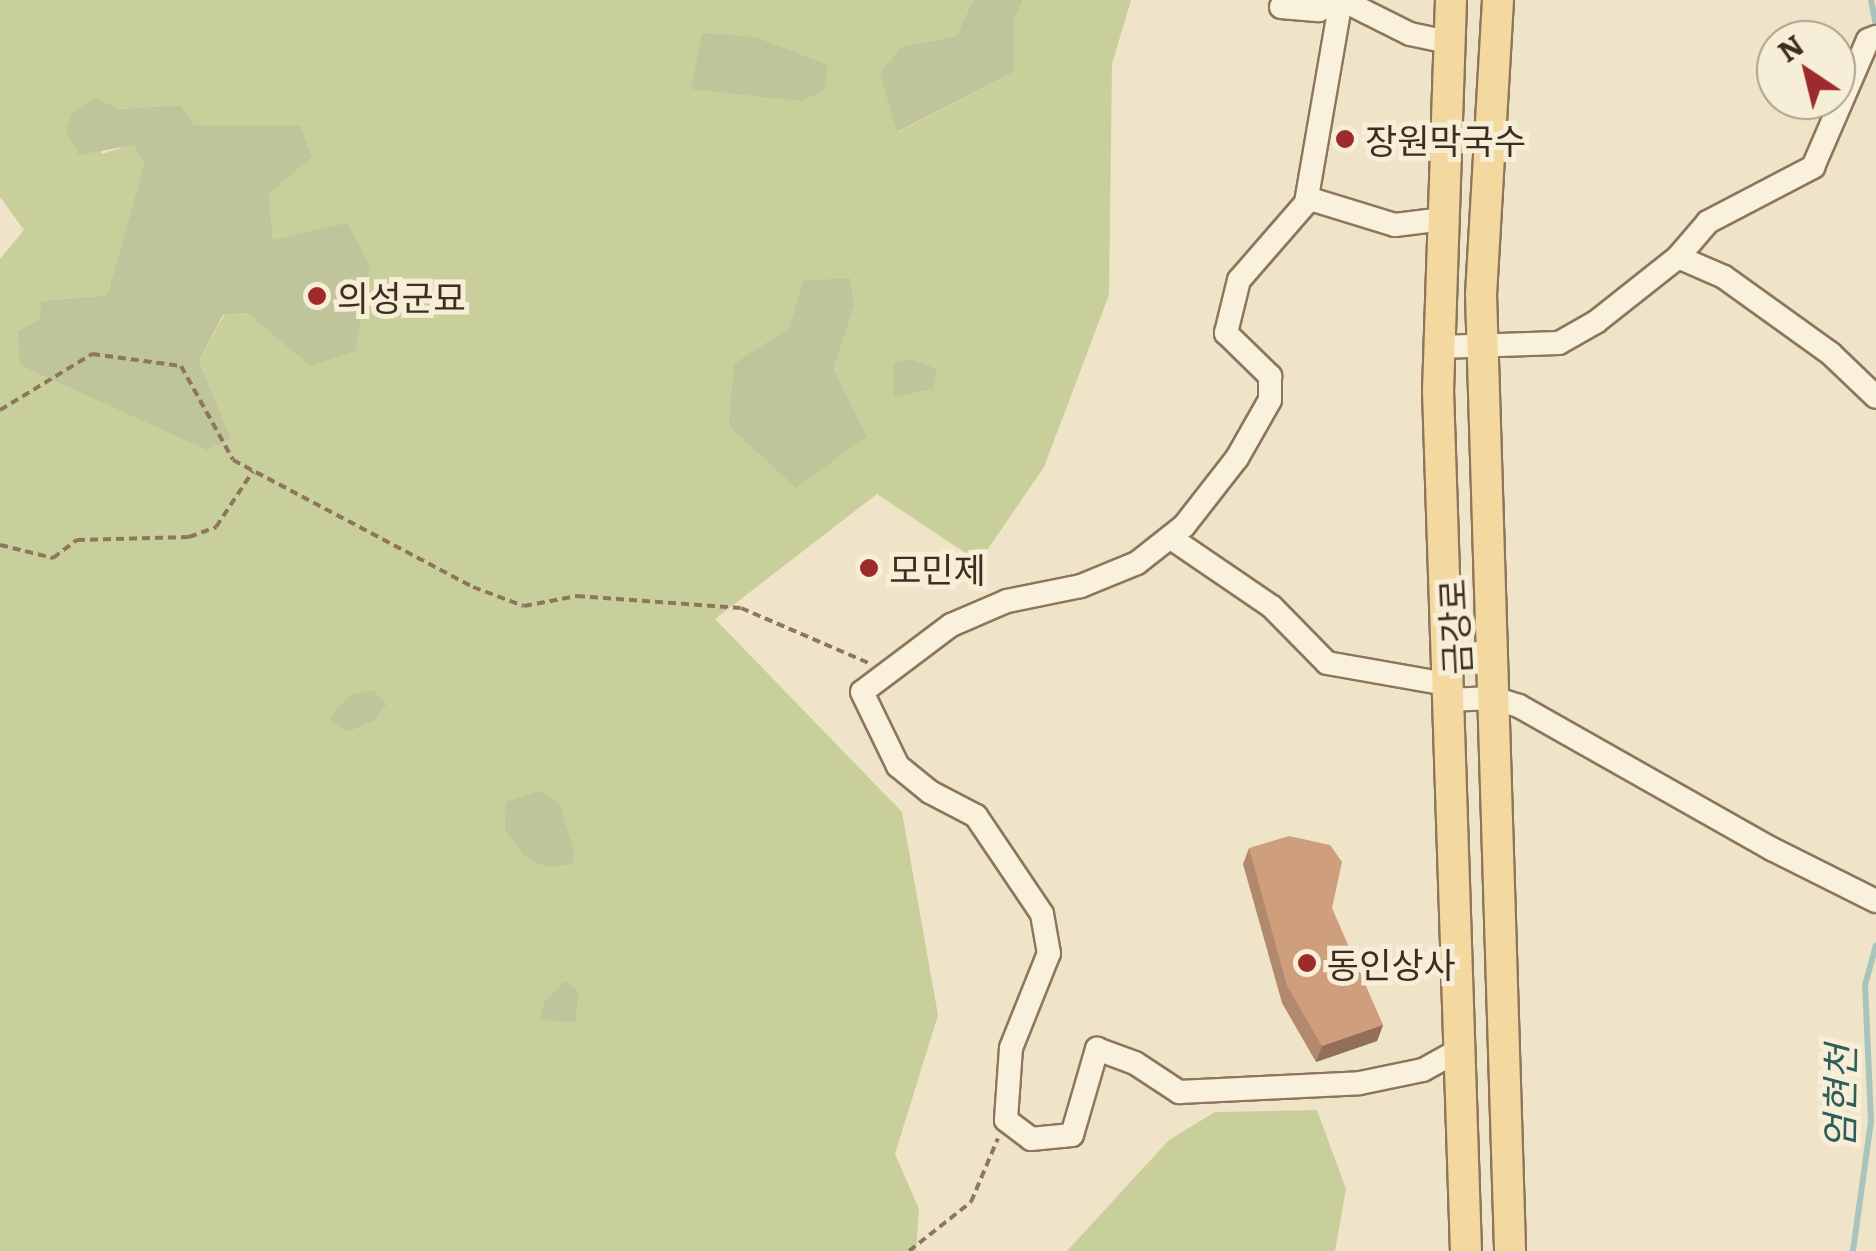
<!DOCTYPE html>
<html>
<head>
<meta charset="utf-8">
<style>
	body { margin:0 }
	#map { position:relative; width:1876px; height:1251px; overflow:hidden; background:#f0e4c8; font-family:Literata,"Noto Sans KR",serif }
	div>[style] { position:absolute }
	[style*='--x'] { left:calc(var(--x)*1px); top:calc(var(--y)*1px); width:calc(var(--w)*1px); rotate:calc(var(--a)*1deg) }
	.green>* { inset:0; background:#c9cf9b }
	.cemetery>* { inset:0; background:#bfc49a }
	.stream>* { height:6px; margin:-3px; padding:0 3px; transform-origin:3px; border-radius:3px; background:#a9c4bc }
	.path>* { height:4px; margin-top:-2px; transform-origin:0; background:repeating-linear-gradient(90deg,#8d765c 0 8px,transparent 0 13px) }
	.roads { filter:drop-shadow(2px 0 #8d765c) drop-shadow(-2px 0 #8d765c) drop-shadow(0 2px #8d765c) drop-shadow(0 -2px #8d765c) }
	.minor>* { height:22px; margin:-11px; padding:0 11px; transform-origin:11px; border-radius:11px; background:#faf1dc }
	.major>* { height:30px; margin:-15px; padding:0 15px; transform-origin:15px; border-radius:15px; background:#f3d9a0 }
	.wall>* { inset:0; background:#b2896c }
	.shaded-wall>* { inset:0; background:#916f58 }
	.building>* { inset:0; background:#cf9f7d }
	.dots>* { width:28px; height:28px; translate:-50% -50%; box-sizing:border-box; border:5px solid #f7eed8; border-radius:50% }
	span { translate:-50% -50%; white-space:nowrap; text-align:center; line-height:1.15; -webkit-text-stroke:10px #f7eed8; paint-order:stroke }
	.poi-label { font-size:35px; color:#3d2e20 }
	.left { translate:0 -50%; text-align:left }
	.street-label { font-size:35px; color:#3d2e20 }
	.water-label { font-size:38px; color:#2f5d5a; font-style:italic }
	.north { position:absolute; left:1756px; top:20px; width:100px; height:100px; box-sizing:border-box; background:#f7eed8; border:2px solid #ada18e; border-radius:50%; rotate:325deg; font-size:28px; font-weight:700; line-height:40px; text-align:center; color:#3d2e20 }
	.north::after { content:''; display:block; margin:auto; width:35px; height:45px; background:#9e2a2b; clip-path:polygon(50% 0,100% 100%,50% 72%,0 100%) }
</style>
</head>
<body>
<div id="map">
	<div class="green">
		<div style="clip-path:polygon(evenodd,0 0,973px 0,956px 36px,901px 47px,898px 132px,1014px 72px,1014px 20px,1023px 0,1131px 0,1112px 64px,1109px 295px,1044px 467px,979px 562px,877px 494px,715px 619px,902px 812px,938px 1015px,895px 1154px,919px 1209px,916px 1251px,0 1251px,0 259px,24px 230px,0 197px,0 0,181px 105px,194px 125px,300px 127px,269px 193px,273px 240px,310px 366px,247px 313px,224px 315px,199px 361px,231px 438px,18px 331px,41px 319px,41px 301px,107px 295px,144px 164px,134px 144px,101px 154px,119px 109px,181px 105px,0 0,854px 306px,834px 369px,867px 436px,734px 365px,790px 327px,854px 306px)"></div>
		<div style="clip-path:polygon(1317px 1110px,1346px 1189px,1335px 1251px,1067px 1251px,1169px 1140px,1215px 1112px)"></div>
	</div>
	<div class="cemetery">
		<div style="clip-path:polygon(973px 0,1023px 0,1014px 20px,1014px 72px,897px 132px,880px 74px,901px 47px,956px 36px)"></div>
		<div style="clip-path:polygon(702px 33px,755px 37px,828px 65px,824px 90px,802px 101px,691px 89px)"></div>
		<div style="clip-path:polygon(94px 98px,119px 109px,181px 105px,194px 125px,300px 126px,312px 157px,269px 193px,273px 240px,347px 223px,370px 265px,355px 351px,310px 366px,247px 313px,223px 315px,199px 361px,231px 438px,207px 450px,20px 365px,18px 331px,40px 319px,41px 301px,107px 295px,144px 164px,134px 145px,79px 155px,66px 131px,72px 113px)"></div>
		<div style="clip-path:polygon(850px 278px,854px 306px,834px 369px,867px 436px,796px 488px,729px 426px,734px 364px,790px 327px,803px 281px)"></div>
		<div style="clip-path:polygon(908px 359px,937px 369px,933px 389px,894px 397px,894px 363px)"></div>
		<div style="clip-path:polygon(373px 690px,386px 705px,375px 720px,347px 732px,329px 718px,350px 695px)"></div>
		<div style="clip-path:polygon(539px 791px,559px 802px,574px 852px,572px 864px,546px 867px,524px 856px,505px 830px,506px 802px)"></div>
		<div style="clip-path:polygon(565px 981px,579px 992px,575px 1022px,539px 1020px,546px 999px)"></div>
	</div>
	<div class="stream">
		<div style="--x:1871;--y:0;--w:26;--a:79"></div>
		<div style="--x:1853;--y:1251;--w:131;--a:-82.1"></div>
		<div style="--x:1871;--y:1121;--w:136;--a:-92.5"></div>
		<div style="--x:1865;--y:985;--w:41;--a:-74.6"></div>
	</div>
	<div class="path">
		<div style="--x:0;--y:410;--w:108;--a:-31.3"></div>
		<div style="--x:92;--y:354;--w:90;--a:7.7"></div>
		<div style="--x:181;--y:366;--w:107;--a:61"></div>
		<div style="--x:233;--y:460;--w:272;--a:27.9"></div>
		<div style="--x:473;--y:587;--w:54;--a:20.4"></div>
		<div style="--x:524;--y:606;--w:54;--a:-10.7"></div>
		<div style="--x:577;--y:596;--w:164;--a:4.2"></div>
		<div style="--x:741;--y:608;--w:139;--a:23.3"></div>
		<div style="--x:0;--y:545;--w:55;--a:13.8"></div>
		<div style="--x:53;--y:558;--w:30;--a:-37"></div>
		<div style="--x:77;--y:540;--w:112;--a:-1.5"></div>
		<div style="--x:189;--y:537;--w:29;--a:-20"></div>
		<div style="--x:216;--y:527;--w:67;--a:-56.5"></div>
		<div style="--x:909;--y:1251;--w:79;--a:-38.3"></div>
		<div style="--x:971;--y:1202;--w:69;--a:-67.1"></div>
	</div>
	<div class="roads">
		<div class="minor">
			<div style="--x:1341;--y:0;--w:206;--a:99.8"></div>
			<div style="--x:1306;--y:203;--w:102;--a:131"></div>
			<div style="--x:1239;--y:280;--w:55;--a:103.8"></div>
			<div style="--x:1226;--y:333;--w:62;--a:44.3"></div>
			<div style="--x:1270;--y:376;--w:24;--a:90"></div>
			<div style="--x:1270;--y:400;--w:67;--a:119.6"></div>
			<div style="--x:1237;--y:458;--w:86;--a:127.9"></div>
			<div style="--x:1184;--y:526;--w:60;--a:141.8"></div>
			<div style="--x:1137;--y:563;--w:61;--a:157.7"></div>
			<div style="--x:1081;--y:586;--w:76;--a:168.5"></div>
			<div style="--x:1007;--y:601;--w:61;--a:156.8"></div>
			<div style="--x:951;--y:625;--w:111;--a:143"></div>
			<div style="--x:862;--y:692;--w:82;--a:64.1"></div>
			<div style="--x:898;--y:766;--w:41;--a:39.1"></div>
			<div style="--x:930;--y:792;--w:52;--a:27.6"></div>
			<div style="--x:976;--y:816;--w:118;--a:56"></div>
			<div style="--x:1042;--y:914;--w:40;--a:80"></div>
			<div style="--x:1049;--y:953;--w:102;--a:111.8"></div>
			<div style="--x:1011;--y:1048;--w:72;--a:94"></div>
			<div style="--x:1006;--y:1120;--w:31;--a:37"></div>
			<div style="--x:1031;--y:1139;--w:41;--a:-5.6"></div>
			<div style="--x:1072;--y:1135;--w:90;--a:-73.8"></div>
			<div style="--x:1097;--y:1049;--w:40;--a:20.2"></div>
			<div style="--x:1135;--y:1063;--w:53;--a:33.4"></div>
			<div style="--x:1179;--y:1092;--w:181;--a:-2.8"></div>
			<div style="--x:1360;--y:1083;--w:64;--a:-11.7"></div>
			<div style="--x:1423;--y:1070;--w:41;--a:-29.1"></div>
			<div style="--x:1342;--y:0;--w:76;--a:26.6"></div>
			<div style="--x:1410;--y:34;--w:40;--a:12"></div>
			<div style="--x:1281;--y:7;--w:38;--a:5"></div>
			<div style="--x:1319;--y:10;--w:23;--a:-25"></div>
			<div style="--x:1307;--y:198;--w:92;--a:17.1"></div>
			<div style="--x:1395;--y:225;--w:49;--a:-7"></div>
			<div style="--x:1678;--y:257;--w:50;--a:23.5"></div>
			<div style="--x:1724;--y:277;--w:132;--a:35.7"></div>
			<div style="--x:1831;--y:354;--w:62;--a:43.7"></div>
			<div style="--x:1439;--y:347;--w:120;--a:-1.9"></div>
			<div style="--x:1559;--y:343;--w:43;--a:-29.6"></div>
			<div style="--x:1596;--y:322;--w:105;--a:-38.4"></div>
			<div style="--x:1678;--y:257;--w:46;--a:-49.4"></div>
			<div style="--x:1708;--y:222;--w:119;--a:-27.6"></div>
			<div style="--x:1813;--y:167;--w:138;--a:-66.6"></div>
			<div style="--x:1868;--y:40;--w:9;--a:-21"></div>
			<div style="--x:1171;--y:538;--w:122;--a:34.3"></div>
			<div style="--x:1272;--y:607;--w:78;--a:45.5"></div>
			<div style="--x:1327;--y:663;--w:121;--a:10"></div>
			<div style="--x:1447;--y:700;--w:47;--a:-2.4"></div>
			<div style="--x:1494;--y:698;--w:26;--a:18"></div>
			<div style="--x:1519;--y:706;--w:291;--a:29.5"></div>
			<div style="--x:1772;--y:849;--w:116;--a:26.6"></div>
		</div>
		<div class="major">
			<div style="--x:1451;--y:0;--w:390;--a:91.9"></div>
			<div style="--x:1438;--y:390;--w:861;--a:88.14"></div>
			<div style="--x:1498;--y:0;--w:294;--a:93.3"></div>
			<div style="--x:1481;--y:294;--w:957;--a:88.26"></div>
		</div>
	</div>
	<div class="wall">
		<div style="clip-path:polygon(1249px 848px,1383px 1025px,1377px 1041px,1316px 1062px,1282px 1003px,1243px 864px)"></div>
	</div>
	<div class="shaded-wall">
		<div style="clip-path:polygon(1383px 1025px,1377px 1041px,1316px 1062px,1322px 1046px)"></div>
	</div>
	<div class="building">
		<div style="clip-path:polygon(1289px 836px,1330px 845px,1342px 862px,1332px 908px,1383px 1025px,1322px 1046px,1287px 986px,1249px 848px)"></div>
	</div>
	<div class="dots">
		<div style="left:1345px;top:139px;background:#9e2a2b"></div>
		<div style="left:317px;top:296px;background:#9e2a2b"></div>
		<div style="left:869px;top:568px;background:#9e2a2b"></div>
		<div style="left:1307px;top:963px;background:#9e2a2b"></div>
	</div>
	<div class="poi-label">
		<span class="left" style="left:1365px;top:139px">장원막국수</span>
		<span class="left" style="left:337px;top:296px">의성군묘</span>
		<span class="left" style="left:889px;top:568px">모민제</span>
		<span class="left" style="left:1327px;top:963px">동인상사</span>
	</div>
	<div class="street-label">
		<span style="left:1453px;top:627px;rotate:-93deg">금강로</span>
	</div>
	<div class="water-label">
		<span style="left:1838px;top:1097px;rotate:-89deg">엄현천</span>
	</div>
	<div class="north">N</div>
</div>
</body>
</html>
